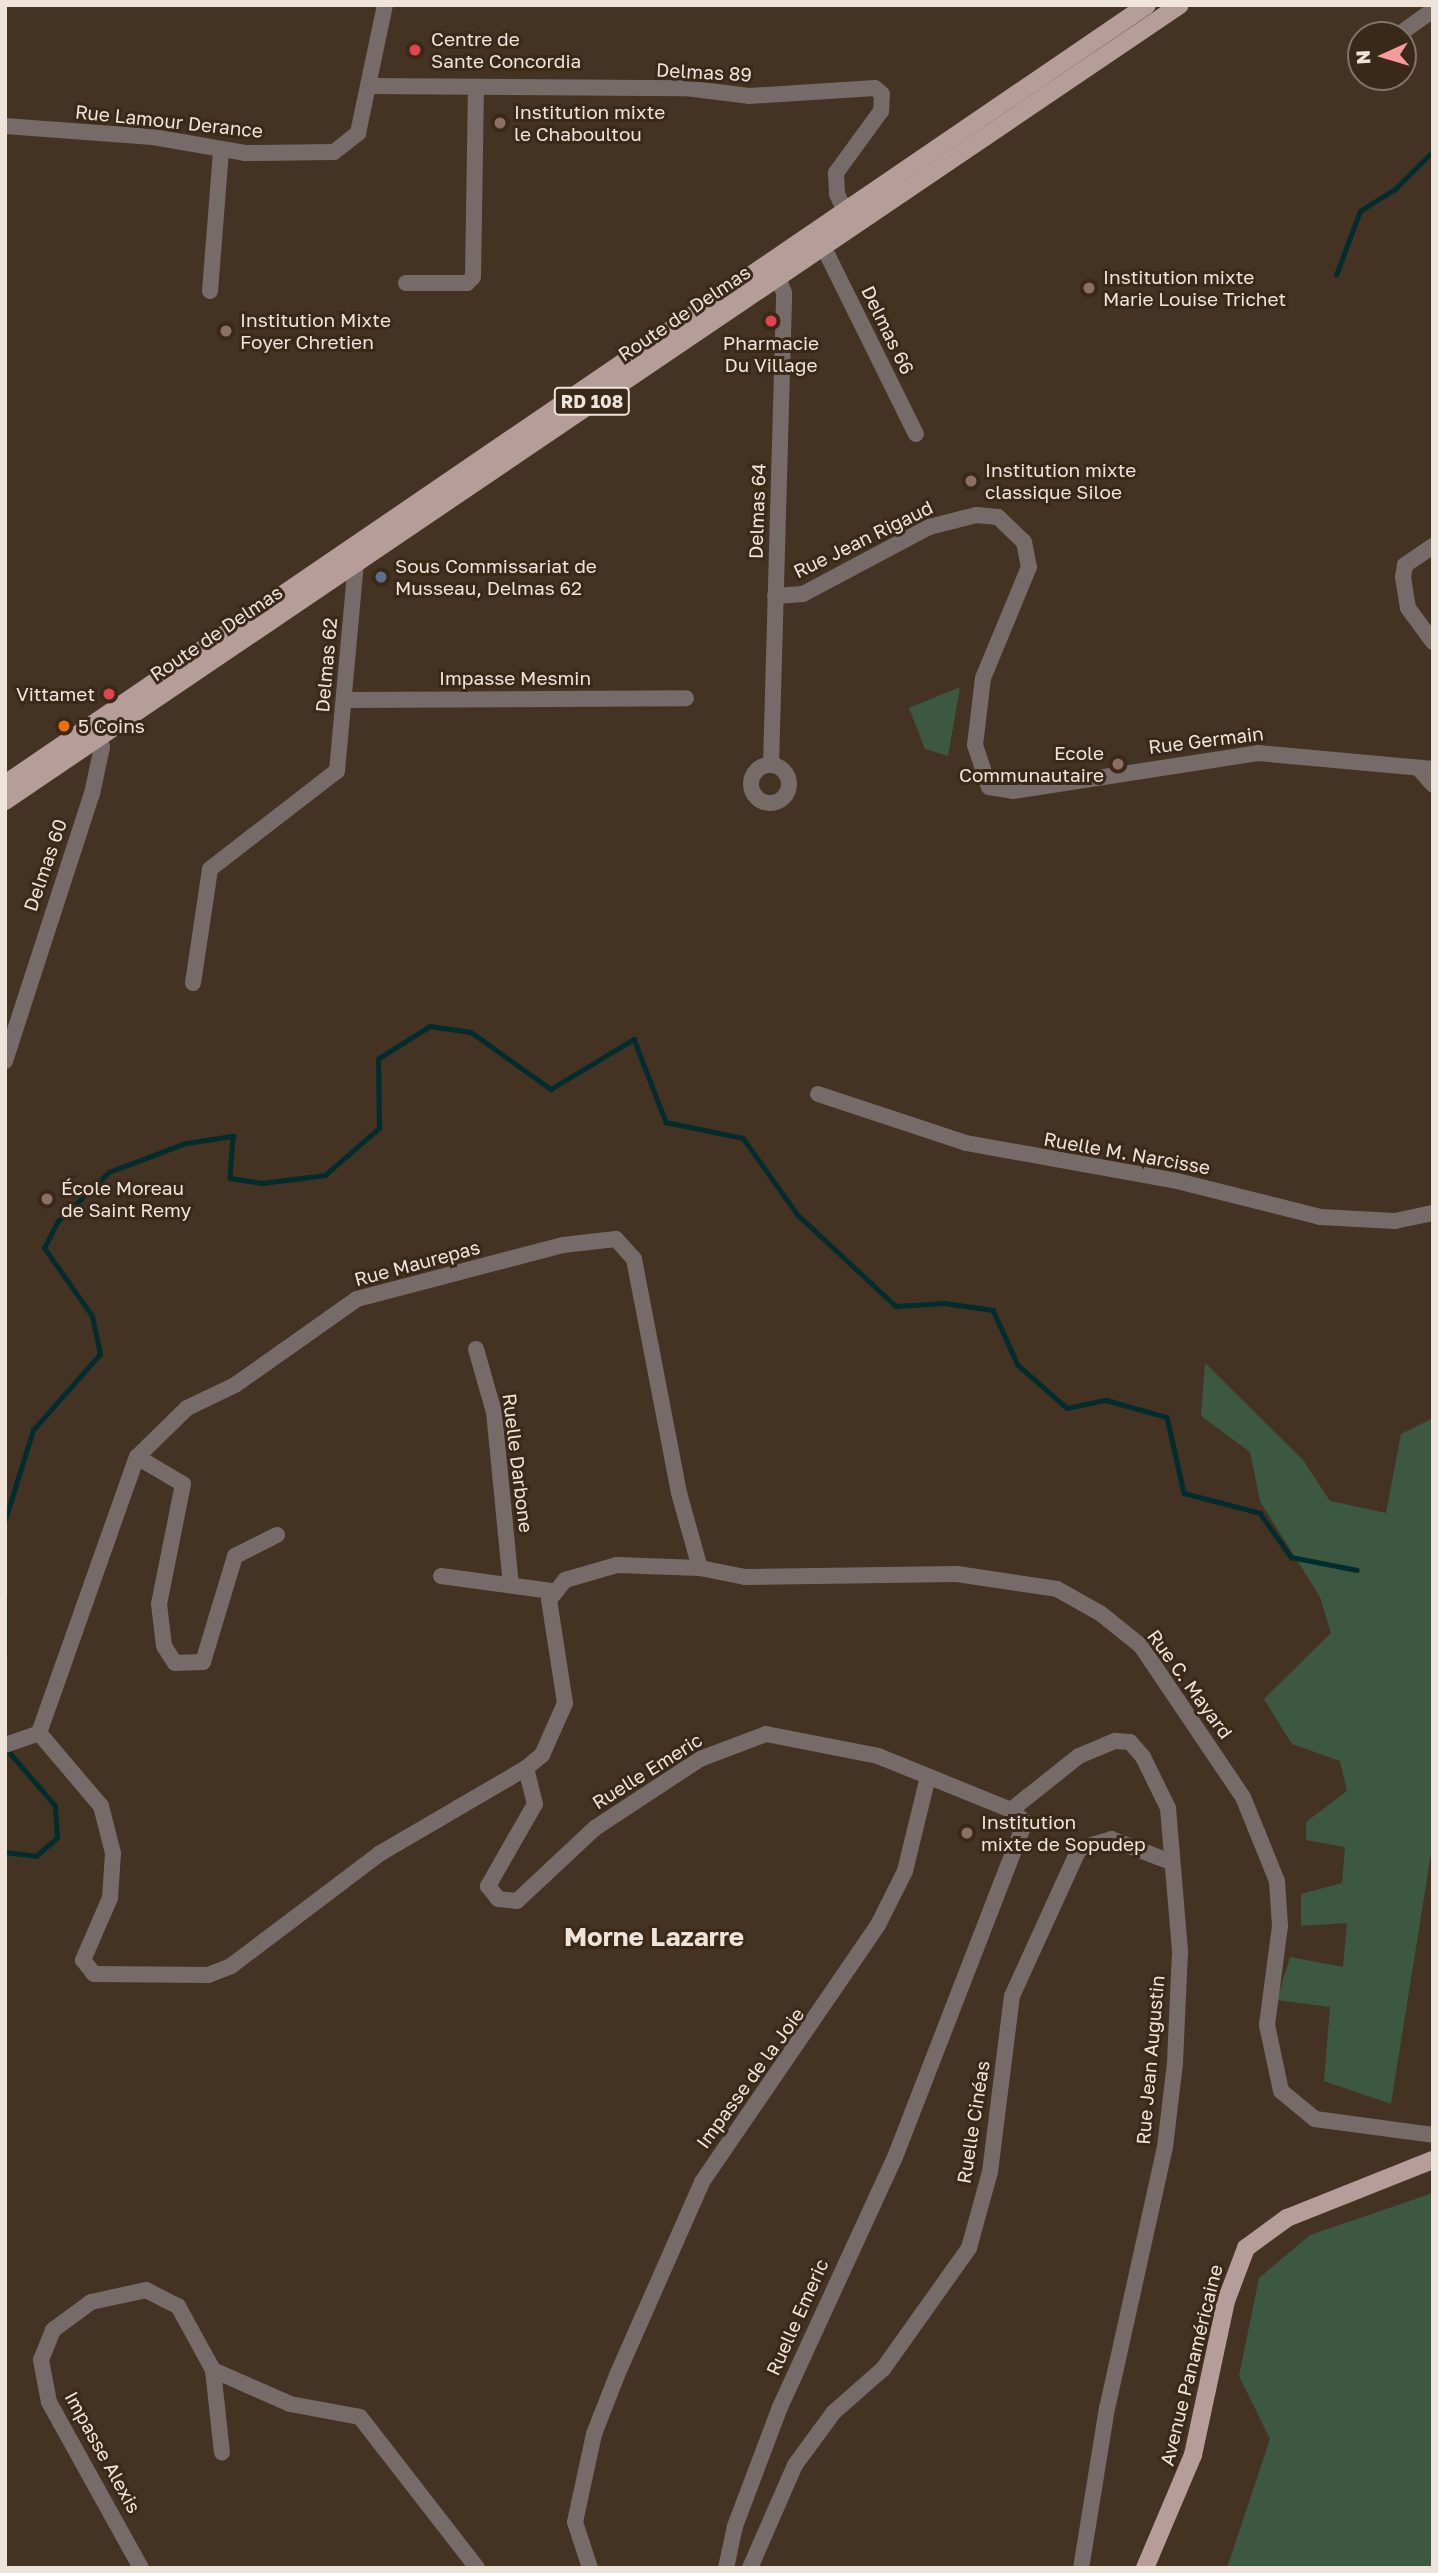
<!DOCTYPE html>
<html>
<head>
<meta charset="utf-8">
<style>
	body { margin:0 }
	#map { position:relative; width:1438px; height:2573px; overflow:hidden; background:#443323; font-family:"Golos Text",sans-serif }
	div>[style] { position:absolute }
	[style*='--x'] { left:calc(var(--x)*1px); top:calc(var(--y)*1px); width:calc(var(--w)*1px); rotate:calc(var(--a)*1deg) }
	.green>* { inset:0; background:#3d5841 }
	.stream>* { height:4.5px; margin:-2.25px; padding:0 2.25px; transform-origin:2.25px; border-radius:2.25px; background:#022c2d }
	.minor>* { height:16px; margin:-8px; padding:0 8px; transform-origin:8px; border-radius:8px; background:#776b69 }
	.minor>.ring { margin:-8px; padding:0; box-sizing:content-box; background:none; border:16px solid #776b69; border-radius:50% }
	.major>* { height:18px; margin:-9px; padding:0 9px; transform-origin:9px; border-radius:9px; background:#b69d99 }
	.dots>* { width:19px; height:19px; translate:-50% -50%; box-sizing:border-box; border:4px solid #3a2919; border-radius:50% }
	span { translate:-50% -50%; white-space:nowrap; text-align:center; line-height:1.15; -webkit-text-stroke:6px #3a2919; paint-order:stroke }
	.shield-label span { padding:2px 5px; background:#3a2919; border:2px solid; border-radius:5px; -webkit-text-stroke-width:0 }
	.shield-label { font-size:18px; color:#efe4da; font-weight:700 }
	.poi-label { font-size:19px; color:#efe4da }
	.left { translate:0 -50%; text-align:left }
	.right { translate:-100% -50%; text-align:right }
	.street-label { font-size:19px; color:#efe4da }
	.district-label { font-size:26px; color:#efe4da; font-weight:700 }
	.frame { position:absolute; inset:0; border:7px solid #efe4da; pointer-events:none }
	.north { position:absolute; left:1347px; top:21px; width:70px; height:70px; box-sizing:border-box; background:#3a2919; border:2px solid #827466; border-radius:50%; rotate:266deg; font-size:19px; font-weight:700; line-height:28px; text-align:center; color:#efe4da }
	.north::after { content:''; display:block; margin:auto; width:24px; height:32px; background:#f59b9e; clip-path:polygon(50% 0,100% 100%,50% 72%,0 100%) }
</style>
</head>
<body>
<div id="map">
	<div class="green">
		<div style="clip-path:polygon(960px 687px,948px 756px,925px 749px,909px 708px)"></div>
		<div style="clip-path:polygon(1205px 1363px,1303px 1460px,1330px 1501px,1386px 1513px,1401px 1434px,1433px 1418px,1433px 1841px,1391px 2104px,1324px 2081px,1330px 2007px,1277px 2000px,1290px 1957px,1343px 1967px,1347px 1923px,1301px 1926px,1301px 1894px,1342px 1883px,1345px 1847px,1306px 1840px,1306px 1822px,1347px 1791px,1340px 1761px,1292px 1744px,1264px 1699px,1331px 1633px,1320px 1597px,1260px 1501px,1250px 1452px,1201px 1416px)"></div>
		<div style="clip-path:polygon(1433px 2193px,1433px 2568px,1227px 2568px,1270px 2439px,1239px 2376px,1259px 2278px,1310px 2235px)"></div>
	</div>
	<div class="stream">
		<div style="--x:1336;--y:275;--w:68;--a:-69.4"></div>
		<div style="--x:1360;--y:211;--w:40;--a:-32"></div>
		<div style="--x:1394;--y:190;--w:55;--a:-45"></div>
		<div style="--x:5;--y:1520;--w:94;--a:-72.7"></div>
		<div style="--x:33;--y:1430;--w:101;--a:-48.6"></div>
		<div style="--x:100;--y:1354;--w:39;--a:-102"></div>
		<div style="--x:92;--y:1316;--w:83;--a:-125.2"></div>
		<div style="--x:44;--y:1248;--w:30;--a:-63"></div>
		<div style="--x:58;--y:1221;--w:71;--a:-43.9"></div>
		<div style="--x:109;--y:1172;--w:82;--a:-20.6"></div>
		<div style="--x:186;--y:1143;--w:48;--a:-8.5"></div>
		<div style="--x:233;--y:1136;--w:42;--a:94.1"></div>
		<div style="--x:230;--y:1178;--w:32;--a:9"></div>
		<div style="--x:262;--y:1183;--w:64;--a:-7.2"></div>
		<div style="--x:325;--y:1175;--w:72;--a:-41"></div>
		<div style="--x:379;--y:1128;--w:69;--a:-90.8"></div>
		<div style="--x:378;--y:1059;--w:62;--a:-32.4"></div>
		<div style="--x:430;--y:1026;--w:41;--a:8.3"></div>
		<div style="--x:471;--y:1032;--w:98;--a:35.5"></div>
		<div style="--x:551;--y:1089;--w:97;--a:-31.1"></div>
		<div style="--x:634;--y:1039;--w:89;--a:68.9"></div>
		<div style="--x:666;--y:1122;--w:79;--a:11.7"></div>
		<div style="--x:743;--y:1138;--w:95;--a:54.5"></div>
		<div style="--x:798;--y:1215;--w:134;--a:42.9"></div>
		<div style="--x:896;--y:1306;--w:48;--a:-3.6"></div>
		<div style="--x:944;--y:1303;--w:49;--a:8.1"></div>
		<div style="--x:993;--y:1310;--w:60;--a:65.6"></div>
		<div style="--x:1018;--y:1365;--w:65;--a:41.3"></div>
		<div style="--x:1067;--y:1408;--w:40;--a:-12"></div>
		<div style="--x:1106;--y:1400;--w:63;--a:15.6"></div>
		<div style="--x:1167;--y:1417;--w:78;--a:77.4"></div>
		<div style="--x:1184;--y:1493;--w:79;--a:14.7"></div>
		<div style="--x:1260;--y:1513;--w:54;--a:54.8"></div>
		<div style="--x:1291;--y:1557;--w:67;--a:11.1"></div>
		<div style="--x:5;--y:1596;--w:59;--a:90"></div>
		<div style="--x:5;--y:1852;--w:31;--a:7"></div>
		<div style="--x:36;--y:1856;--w:28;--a:-41"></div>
		<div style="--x:57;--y:1838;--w:32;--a:-94"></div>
		<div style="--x:55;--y:1806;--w:75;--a:-130.7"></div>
	</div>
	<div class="minor">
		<div style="--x:1398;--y:35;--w:43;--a:-35.5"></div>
		<div style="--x:1359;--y:64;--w:3;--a:-45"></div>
		<div style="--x:370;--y:86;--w:315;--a:0.4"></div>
		<div style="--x:685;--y:88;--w:64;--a:7.1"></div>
		<div style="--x:749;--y:96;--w:126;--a:-3.6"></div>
		<div style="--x:875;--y:88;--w:9;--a:41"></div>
		<div style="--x:882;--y:94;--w:17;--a:93"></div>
		<div style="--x:881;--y:111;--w:77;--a:126"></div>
		<div style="--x:836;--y:173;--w:21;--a:87"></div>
		<div style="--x:837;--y:194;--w:31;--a:65"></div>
		<div style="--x:5;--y:126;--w:148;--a:4.3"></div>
		<div style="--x:153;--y:137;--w:93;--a:9.9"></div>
		<div style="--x:245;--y:153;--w:89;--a:-0.6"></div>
		<div style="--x:334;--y:152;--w:31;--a:-38"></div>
		<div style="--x:358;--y:133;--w:131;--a:-78.1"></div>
		<div style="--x:822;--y:244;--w:212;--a:63.7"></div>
		<div style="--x:406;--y:283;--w:61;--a:0"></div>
		<div style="--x:467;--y:283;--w:8;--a:-45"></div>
		<div style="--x:473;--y:277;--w:189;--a:-89.1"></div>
		<div style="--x:210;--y:291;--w:140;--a:-85.5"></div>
		<div style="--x:1433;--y:546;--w:34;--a:146"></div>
		<div style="--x:1405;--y:565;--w:12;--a:99"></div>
		<div style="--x:1403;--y:577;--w:31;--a:81"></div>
		<div style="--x:1408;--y:608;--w:42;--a:53.7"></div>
		<div style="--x:775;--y:596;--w:28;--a:-4"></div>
		<div style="--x:803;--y:594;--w:143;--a:-28"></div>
		<div style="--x:929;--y:527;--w:49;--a:-14.3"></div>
		<div style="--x:976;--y:515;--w:22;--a:5"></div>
		<div style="--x:998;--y:517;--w:36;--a:44"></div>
		<div style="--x:1024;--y:542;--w:25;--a:79"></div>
		<div style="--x:1029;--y:567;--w:120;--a:112.5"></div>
		<div style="--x:983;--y:678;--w:67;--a:96.8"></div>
		<div style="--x:975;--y:745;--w:44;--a:71.6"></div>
		<div style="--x:989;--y:787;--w:24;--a:9"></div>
		<div style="--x:1013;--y:791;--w:248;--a:-8.8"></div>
		<div style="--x:1258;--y:753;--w:176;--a:5.2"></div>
		<div style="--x:345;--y:700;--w:341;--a:-0.3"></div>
		<div style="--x:771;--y:765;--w:472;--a:-88.4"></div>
		<div style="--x:784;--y:293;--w:29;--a:-110"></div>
		<div class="ring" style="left:751px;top:765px;width:22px;height:22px"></div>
		<div style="--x:1421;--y:771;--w:18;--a:49"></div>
		<div style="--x:193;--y:983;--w:115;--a:-81.5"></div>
		<div style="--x:210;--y:869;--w:160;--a:-37.7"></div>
		<div style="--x:337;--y:771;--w:209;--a:-84.8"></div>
		<div style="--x:5;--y:1061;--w:281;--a:-72"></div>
		<div style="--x:92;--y:794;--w:48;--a:-78"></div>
		<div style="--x:102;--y:747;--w:22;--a:-108"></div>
		<div style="--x:818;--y:1094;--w:156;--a:18.3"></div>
		<div style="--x:966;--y:1143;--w:214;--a:10.2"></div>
		<div style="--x:1177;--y:1181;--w:147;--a:14.1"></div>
		<div style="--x:1320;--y:1217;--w:75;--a:3.1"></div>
		<div style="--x:1395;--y:1221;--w:39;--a:-12"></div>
		<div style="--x:476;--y:1349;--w:66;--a:74.1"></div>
		<div style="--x:494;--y:1412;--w:174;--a:84.4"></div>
		<div style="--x:137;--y:1457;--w:53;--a:30.4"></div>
		<div style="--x:183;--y:1484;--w:122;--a:101.3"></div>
		<div style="--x:159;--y:1604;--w:42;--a:83.2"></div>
		<div style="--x:164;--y:1646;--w:20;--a:57"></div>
		<div style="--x:175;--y:1663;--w:28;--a:-2"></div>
		<div style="--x:203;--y:1662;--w:111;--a:-73.2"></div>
		<div style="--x:235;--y:1556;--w:47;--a:-26.6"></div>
		<div style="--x:441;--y:1576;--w:112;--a:7.7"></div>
		<div style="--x:39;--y:1733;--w:96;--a:49.7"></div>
		<div style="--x:101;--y:1806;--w:49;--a:75.7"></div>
		<div style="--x:113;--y:1853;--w:45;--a:93.8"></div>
		<div style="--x:110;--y:1898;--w:68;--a:113.5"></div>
		<div style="--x:83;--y:1960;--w:18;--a:52"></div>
		<div style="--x:94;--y:1974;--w:114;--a:0.5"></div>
		<div style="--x:208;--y:1975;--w:25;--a:-21"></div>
		<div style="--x:231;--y:1966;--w:186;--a:-37.1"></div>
		<div style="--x:379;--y:1854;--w:170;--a:-30.3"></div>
		<div style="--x:526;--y:1768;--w:37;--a:76"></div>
		<div style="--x:535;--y:1804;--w:95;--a:119.8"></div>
		<div style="--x:488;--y:1886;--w:16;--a:52"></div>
		<div style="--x:498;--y:1899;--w:19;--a:6"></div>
		<div style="--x:517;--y:1901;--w:107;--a:-43.1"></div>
		<div style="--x:595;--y:1828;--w:126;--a:-33.3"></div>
		<div style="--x:700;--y:1759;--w:71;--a:-20.7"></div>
		<div style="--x:766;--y:1734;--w:114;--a:11.1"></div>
		<div style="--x:878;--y:1756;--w:144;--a:22.1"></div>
		<div style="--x:1011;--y:1810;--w:18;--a:41"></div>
		<div style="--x:1025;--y:1822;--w:359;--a:111.2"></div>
		<div style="--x:895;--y:2157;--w:275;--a:114.7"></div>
		<div style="--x:780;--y:2407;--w:127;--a:110.7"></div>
		<div style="--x:735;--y:2526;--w:43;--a:102.1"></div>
		<div style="--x:39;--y:1733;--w:293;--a:-70.5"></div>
		<div style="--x:137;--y:1457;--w:70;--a:-44.4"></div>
		<div style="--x:187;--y:1408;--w:53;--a:-25.6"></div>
		<div style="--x:235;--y:1385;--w:149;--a:-35.2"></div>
		<div style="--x:357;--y:1299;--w:213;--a:-14.7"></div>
		<div style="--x:563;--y:1245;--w:53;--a:-6.5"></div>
		<div style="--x:616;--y:1239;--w:27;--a:48"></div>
		<div style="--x:634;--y:1259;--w:238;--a:79.1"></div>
		<div style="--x:679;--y:1493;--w:78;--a:74.4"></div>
		<div style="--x:5;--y:1745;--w:36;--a:-19"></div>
		<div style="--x:526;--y:1768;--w:21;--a:-39"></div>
		<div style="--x:542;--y:1755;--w:57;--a:-66.1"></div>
		<div style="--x:565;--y:1703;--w:104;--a:-98.8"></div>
		<div style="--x:549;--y:1600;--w:26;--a:-51"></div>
		<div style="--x:565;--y:1580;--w:54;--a:-16.1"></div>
		<div style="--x:617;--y:1565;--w:83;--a:2.1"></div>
		<div style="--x:700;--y:1568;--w:46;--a:11.3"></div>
		<div style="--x:745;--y:1577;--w:212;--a:-0.8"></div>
		<div style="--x:957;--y:1574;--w:101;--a:8.5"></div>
		<div style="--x:1057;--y:1589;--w:49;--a:29.2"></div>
		<div style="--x:1100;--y:1613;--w:53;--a:38.8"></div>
		<div style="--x:1141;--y:1646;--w:182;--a:56"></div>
		<div style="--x:1243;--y:1797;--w:91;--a:68"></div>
		<div style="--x:1277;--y:1881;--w:45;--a:86.2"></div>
		<div style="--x:1280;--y:1926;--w:100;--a:97.5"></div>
		<div style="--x:1267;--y:2025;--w:67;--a:78"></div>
		<div style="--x:1281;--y:2091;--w:44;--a:39.5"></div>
		<div style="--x:1315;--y:2119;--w:119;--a:7.7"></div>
		<div style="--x:1011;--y:1810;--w:87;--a:-38.5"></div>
		<div style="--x:1079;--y:1756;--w:39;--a:-23"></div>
		<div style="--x:1115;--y:1741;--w:15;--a:4"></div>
		<div style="--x:1130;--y:1742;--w:20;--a:49"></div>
		<div style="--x:1143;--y:1757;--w:57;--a:63.9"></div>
		<div style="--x:1168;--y:1808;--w:144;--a:85.2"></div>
		<div style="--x:1180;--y:1952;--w:111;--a:92.6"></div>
		<div style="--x:1175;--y:2063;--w:85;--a:96.8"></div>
		<div style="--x:1165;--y:2147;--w:267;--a:102.5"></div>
		<div style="--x:1107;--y:2408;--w:162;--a:99.2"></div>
		<div style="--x:213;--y:2370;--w:83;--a:83.8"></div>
		<div style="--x:141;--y:2568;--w:190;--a:-119"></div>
		<div style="--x:49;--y:2402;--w:43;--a:-100.8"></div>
		<div style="--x:41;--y:2360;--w:32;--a:-68"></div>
		<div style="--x:53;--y:2330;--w:47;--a:-36.4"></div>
		<div style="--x:91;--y:2302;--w:56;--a:-12.3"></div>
		<div style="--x:146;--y:2290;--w:36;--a:27"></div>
		<div style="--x:178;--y:2306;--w:73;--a:61.3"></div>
		<div style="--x:213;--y:2370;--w:84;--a:23.8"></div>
		<div style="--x:290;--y:2404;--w:71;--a:10.5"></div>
		<div style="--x:360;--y:2417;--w:191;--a:52.2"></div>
		<div style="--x:590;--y:2568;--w:48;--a:-108.1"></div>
		<div style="--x:575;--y:2522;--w:90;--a:-77.8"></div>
		<div style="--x:594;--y:2434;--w:63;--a:-68.7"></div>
		<div style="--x:617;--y:2375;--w:211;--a:-66.2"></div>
		<div style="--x:702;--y:2182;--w:311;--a:-55.6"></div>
		<div style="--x:878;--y:1925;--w:60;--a:-63.4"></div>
		<div style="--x:905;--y:1871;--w:97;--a:-76.3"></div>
		<div style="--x:750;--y:2568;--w:112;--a:-66.4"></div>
		<div style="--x:795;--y:2465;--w:66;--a:-53.7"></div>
		<div style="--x:834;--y:2412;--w:65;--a:-41.3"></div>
		<div style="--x:883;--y:2369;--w:148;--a:-54.6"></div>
		<div style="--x:969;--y:2248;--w:79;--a:-74.6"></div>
		<div style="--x:990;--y:2172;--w:177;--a:-82.9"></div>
		<div style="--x:1012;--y:1996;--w:162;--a:-65.5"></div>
		<div style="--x:1079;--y:1849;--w:34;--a:-17"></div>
		<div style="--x:1111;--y:1839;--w:64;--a:21"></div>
	</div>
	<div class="major">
		<div style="--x:5;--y:784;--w:1382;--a:-34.3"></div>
		<div style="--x:5;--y:801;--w:1419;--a:-34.12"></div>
		<div style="--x:1145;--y:2568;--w:123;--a:-67"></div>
		<div style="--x:1193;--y:2455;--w:157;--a:-77.9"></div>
		<div style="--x:1226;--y:2301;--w:57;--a:-69.3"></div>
		<div style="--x:1246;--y:2248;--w:51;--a:-36.2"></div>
		<div style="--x:1287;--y:2218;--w:157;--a:-21.7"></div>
	</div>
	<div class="dots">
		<div style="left:415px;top:50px;background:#e0444e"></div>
		<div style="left:500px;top:123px;background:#8d6e63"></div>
		<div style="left:1089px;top:288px;background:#8d6e63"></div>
		<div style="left:771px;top:321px;background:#e0444e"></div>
		<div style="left:226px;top:331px;background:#8d6e63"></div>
		<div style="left:971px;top:481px;background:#8d6e63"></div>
		<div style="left:381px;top:577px;background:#5c6f8a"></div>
		<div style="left:109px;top:694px;background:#e0444e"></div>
		<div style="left:64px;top:726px;background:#e8710a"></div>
		<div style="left:1118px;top:764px;background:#8d6e63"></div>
		<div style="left:47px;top:1199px;background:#8d6e63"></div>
		<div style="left:967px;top:1833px;background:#8d6e63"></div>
	</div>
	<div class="shield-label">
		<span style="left:592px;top:401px">RD 108</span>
	</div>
	<div class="poi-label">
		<span class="left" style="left:431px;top:50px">Centre de<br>Sante Concordia</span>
		<span class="left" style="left:514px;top:123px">Institution mixte<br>le Chaboultou</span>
		<span class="left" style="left:1103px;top:288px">Institution mixte<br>Marie Louise Trichet</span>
		<span class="left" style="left:240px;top:331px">Institution Mixte<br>Foyer Chretien</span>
		<span style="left:771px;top:354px">Pharmacie<br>Du Village</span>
		<span class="left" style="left:985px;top:481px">Institution mixte<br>classique Siloe</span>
		<span class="left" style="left:395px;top:577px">Sous Commissariat de<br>Musseau, Delmas 62</span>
		<span class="right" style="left:95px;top:694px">Vittamet</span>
		<span class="left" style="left:78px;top:726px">5 Coins</span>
		<span class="right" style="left:1104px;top:764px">Ecole<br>Communautaire</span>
		<span class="left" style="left:61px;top:1199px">École Moreau<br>de Saint Remy</span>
		<span class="left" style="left:981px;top:1833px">Institution<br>mixte de Sopudep</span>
	</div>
	<div class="street-label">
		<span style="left:704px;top:72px;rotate:3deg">Delmas 89</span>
		<span style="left:169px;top:121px;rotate:6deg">Rue Lamour Derance</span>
		<span style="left:684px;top:313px;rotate:-34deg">Route de Delmas</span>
		<span style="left:888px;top:330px;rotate:64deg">Delmas 66</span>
		<span style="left:757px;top:511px;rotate:-88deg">Delmas 64</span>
		<span style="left:863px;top:539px;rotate:-26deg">Rue Jean Rigaud</span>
		<span style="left:216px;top:633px;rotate:-34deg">Route de Delmas</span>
		<span style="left:326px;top:665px;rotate:-85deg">Delmas 62</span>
		<span style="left:515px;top:678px">Impasse Mesmin</span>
		<span style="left:1206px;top:740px;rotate:-7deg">Rue Germain</span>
		<span style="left:45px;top:865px;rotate:-71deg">Delmas 60</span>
		<span style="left:1127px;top:1153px;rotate:10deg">Ruelle M. Narcisse</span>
		<span style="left:417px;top:1263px;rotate:-15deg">Rue Maurepas</span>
		<span style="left:518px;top:1463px;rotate:83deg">Ruelle Darbone</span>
		<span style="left:1190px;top:1684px;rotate:54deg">Rue C. Mayard</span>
		<span style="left:647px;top:1771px;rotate:-32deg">Ruelle Emeric</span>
		<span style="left:1150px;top:2060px;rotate:-85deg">Rue Jean Augustin</span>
		<span style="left:750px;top:2078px;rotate:-54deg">Impasse de la Joie</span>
		<span style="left:973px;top:2122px;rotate:-81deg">Ruelle Cinéas</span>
		<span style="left:797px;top:2317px;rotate:-66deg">Ruelle Emeric</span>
		<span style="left:1191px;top:2365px;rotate:-76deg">Avenue Panaméricaine</span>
		<span style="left:103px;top:2452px;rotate:61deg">Impasse Alexis</span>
	</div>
	<div class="district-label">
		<span style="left:654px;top:1937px">Morne Lazarre</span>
	</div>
	<div class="frame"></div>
	<div class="north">N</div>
</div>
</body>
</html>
